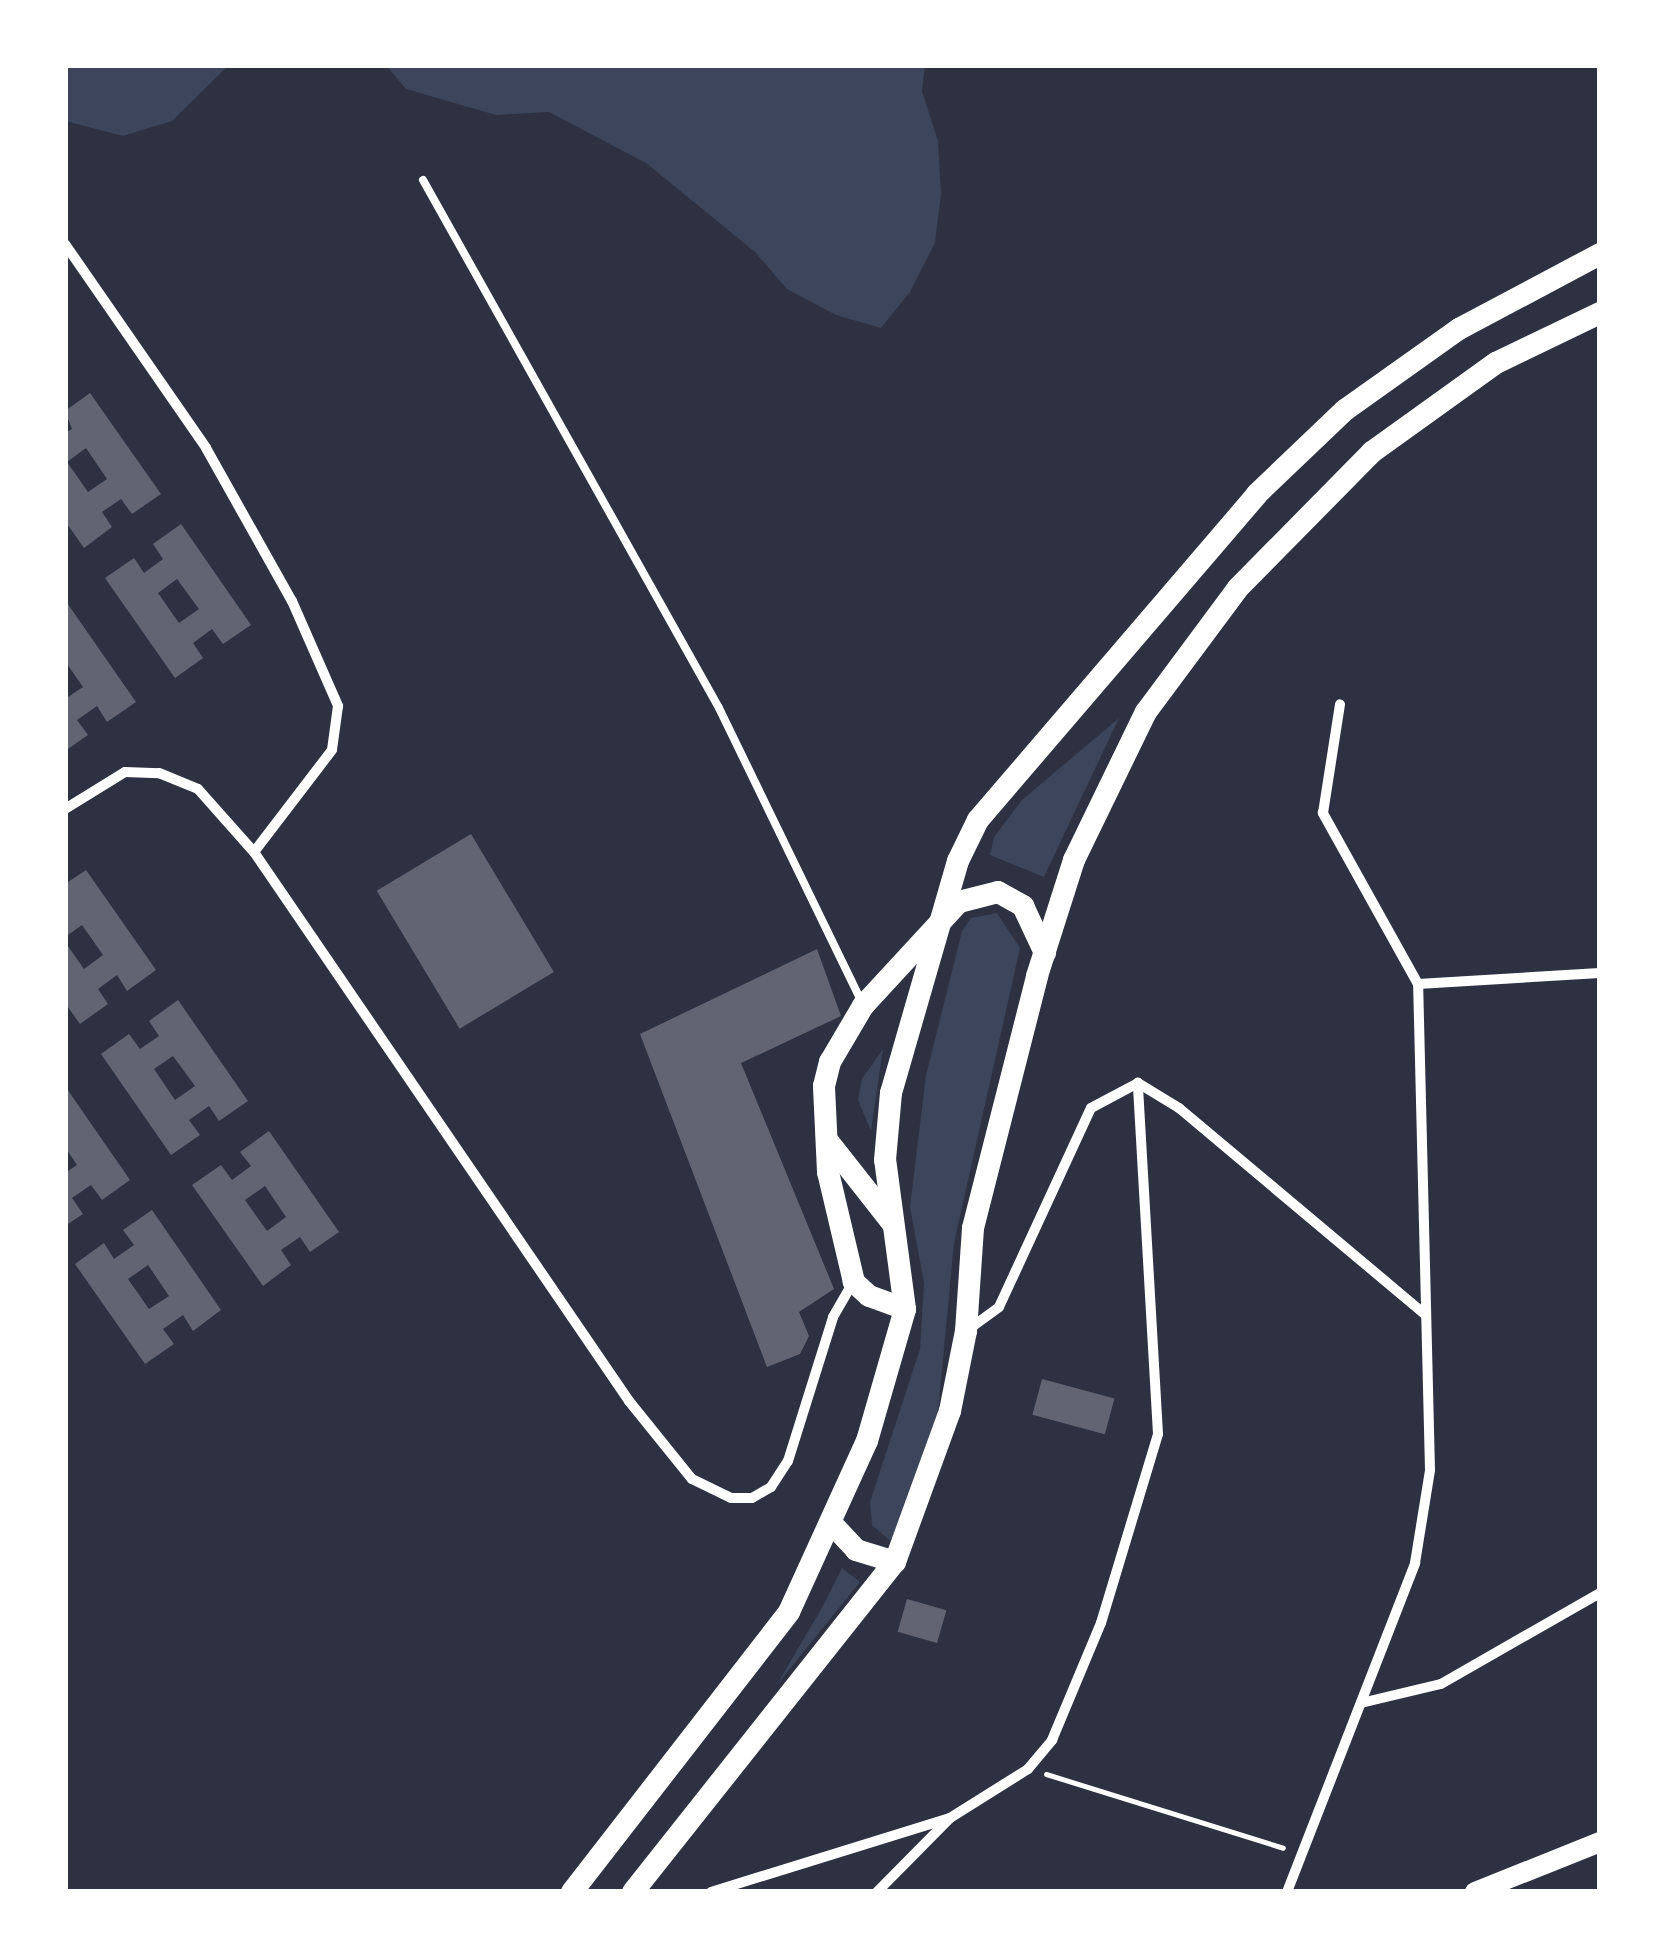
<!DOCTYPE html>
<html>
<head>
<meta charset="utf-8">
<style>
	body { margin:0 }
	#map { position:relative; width:1665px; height:1957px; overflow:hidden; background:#2d3142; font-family:"PT Sans",sans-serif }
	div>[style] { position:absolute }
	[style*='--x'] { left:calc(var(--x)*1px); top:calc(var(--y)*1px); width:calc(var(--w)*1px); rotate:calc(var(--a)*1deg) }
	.green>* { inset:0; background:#3c4559 }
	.building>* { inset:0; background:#626471; transform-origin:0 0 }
	.path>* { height:5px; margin:-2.5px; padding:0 2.5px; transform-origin:2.5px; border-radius:2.5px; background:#fff }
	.service>* { height:8px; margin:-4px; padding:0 4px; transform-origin:4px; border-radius:4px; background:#fff }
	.minor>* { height:10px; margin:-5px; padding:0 5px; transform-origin:5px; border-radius:5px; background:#fff }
	.secondary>* { height:20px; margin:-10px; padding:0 10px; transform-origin:10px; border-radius:10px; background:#fff }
	.primary>* { height:22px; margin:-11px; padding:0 11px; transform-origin:11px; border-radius:11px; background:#fff }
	span { translate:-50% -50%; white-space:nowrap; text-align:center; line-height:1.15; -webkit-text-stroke:10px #fff; paint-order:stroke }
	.frame { position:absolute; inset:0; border:68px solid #fff; pointer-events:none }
</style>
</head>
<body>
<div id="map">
	<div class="green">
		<div style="clip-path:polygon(65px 65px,229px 65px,172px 121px,123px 136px,65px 121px)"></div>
		<div style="clip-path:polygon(386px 65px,925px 65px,922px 91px,938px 141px,941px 194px,935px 243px,910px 292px,881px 328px,836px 315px,787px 289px,755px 252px,646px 163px,549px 112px,496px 115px,406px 89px)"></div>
		<div style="clip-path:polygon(1119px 718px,1044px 877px,990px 855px,994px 837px,1022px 800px)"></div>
		<div style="clip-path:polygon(997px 913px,1020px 948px,954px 1243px,937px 1423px,901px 1533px,889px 1540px,872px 1525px,870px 1502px,920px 1349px,924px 1283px,910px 1207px,926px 1075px,962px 931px,971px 918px)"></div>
		<div style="clip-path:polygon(883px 1049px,871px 1131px,858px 1100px,862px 1079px)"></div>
		<div style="clip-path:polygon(842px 1568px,860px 1582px,776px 1686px,823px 1606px)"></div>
	</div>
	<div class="building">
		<div style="clip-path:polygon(evenodd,90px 393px,161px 494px,132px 514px,121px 499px,102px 512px,112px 527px,84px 548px,65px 521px,65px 433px,72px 429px,65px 411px,90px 393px,86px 448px,107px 479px,88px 492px,67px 462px,86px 448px)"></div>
		<div style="clip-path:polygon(evenodd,181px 524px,251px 625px,223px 644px,212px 629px,193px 643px,203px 658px,175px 678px,105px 578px,134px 558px,144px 573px,163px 559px,153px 544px,181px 524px,177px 579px,199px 609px,179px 623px,158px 593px,177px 579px)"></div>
		<div style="clip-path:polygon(65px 600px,136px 702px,107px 722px,97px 706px,77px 720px,88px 735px,65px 751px,65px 699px,83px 687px,65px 661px)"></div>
		<div style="left:471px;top:834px;width:161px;height:110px;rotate:59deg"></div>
		<div style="clip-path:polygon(86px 870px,156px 970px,127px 991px,117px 975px,98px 989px,108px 1004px,80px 1024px,65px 1003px,65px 942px,84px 969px,103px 955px,82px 925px,65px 937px,65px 884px)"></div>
		<div style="clip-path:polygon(817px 949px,841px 1016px,741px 1063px,834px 1289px,799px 1312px,809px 1336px,800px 1354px,767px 1367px,640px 1034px)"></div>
		<div style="clip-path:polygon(evenodd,178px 1000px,248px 1101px,219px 1121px,209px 1106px,189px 1120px,200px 1135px,171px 1155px,101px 1054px,129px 1034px,140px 1049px,159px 1036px,149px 1021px,178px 1000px,173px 1056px,195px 1086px,175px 1100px,154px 1069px,173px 1056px)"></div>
		<div style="clip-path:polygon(65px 1086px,130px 1180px,102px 1200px,91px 1185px,72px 1198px,83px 1214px,65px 1226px,65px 1173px,77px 1165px,65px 1147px)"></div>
		<div style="clip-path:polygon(evenodd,269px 1131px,339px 1232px,310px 1252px,300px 1237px,281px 1250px,291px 1265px,263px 1286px,192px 1185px,221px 1165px,232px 1180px,251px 1166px,240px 1152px,269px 1131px,265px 1186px,286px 1217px,267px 1231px,245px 1200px,265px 1186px)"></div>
		<div style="clip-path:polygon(evenodd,152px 1210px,221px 1310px,193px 1331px,183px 1315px,163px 1329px,174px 1344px,145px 1364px,75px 1264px,104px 1243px,114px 1259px,134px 1245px,123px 1230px,152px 1210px,148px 1265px,169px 1296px,149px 1309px,128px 1279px,148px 1265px)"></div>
		<div style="left:1042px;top:1379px;width:75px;height:37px;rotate:15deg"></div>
		<div style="left:907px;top:1599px;width:41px;height:34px;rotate:16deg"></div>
	</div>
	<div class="path">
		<div style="--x:1046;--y:1774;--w:248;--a:17.3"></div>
	</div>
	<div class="service">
		<div style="--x:423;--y:180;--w:605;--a:60.72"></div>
		<div style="--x:719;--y:708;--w:326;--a:64.1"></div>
	</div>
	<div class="minor">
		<div style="--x:65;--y:244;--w:248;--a:55.3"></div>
		<div style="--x:206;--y:448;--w:176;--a:60.7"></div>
		<div style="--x:292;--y:601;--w:115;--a:66.3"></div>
		<div style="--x:338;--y:706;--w:44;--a:97.8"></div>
		<div style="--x:332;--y:750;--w:128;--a:127.4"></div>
		<div style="--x:65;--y:809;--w:70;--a:-31.7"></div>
		<div style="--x:125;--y:772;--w:34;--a:2"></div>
		<div style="--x:159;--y:773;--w:42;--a:22.3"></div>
		<div style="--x:198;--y:789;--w:84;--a:48.4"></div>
		<div style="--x:254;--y:852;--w:665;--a:55.66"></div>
		<div style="--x:629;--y:1401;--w:100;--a:51.1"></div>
		<div style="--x:692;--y:1479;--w:43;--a:26"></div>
		<div style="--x:731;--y:1498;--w:21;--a:0"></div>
		<div style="--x:752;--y:1498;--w:22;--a:-30"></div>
		<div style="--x:771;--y:1487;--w:31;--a:-57"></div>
		<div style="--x:788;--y:1461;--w:151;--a:-72.6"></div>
		<div style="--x:833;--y:1317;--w:39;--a:-60"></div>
		<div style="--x:1418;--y:984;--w:182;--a:-3.5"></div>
		<div style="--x:1138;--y:1083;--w:48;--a:31.4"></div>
		<div style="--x:1179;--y:1108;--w:322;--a:40"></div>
		<div style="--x:969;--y:1329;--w:37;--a:-36"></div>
		<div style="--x:999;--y:1307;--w:219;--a:-65.2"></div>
		<div style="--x:1091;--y:1108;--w:53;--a:-28"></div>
		<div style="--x:1361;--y:1703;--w:82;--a:-13.4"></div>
		<div style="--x:1441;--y:1684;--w:183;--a:-29.8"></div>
		<div style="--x:711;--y:1892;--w:250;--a:-17.2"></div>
		<div style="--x:950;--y:1818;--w:92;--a:-32.1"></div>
		<div style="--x:1028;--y:1769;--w:38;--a:-50"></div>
		<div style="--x:1052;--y:1740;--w:127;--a:-67.3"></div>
		<div style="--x:1101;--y:1623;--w:197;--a:-73.2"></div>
		<div style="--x:1158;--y:1434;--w:352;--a:-93.3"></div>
		<div style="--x:877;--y:1892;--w:104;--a:-45.4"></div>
		<div style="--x:1287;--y:1892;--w:353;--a:-68.7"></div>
		<div style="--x:1415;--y:1563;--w:94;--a:-80.8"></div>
		<div style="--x:1430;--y:1470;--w:486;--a:-91.4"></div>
		<div style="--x:1418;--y:984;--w:196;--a:-119.1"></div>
		<div style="--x:1323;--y:813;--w:110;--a:-81.1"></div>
	</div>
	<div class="secondary">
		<div style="--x:1475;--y:1892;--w:135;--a:-21.8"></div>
	</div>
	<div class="primary">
		<div style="--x:827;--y:1140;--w:107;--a:51.8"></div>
		<div style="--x:905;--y:1309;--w:38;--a:-160"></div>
		<div style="--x:869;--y:1296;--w:21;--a:-137"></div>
		<div style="--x:854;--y:1282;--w:113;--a:-103.3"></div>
		<div style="--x:828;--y:1172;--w:86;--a:-92.7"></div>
		<div style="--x:824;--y:1086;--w:25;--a:-76"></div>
		<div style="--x:830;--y:1062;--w:65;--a:-59.5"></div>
		<div style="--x:863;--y:1006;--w:142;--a:-47.3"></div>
		<div style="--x:959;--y:902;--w:40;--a:-14.4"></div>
		<div style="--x:998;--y:892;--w:29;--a:29"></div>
		<div style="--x:1023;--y:906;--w:52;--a:64.9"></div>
		<div style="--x:833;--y:1525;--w:34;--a:47"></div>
		<div style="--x:856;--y:1550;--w:41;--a:17.1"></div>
		<div style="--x:572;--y:1892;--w:354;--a:-52.2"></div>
		<div style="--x:789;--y:1612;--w:188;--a:-65.5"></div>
		<div style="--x:867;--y:1441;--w:137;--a:-73.9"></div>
		<div style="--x:905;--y:1309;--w:150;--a:-97.6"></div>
		<div style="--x:885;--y:1160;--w:67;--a:-84.9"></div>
		<div style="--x:891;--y:1093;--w:241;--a:-73.9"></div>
		<div style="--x:958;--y:861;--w:46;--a:-64"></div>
		<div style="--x:978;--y:820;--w:429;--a:-49.4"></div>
		<div style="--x:1257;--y:494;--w:122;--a:-43.7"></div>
		<div style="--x:1345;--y:410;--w:140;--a:-35.4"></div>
		<div style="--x:1459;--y:329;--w:160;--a:-28"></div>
		<div style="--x:633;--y:1892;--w:421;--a:-51.6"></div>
		<div style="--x:895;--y:1562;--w:161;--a:-70"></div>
		<div style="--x:950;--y:1411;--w:82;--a:-78.7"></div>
		<div style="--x:966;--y:1331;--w:103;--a:-86.1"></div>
		<div style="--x:973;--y:1228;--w:260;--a:-75.7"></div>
		<div style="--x:1037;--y:976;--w:122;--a:-72.3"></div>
		<div style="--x:1074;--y:860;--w:165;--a:-64.1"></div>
		<div style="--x:1146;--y:712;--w:154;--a:-53.4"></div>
		<div style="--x:1238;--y:588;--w:191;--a:-45.4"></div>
		<div style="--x:1372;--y:452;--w:153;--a:-35.7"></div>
		<div style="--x:1496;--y:363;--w:115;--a:-25.7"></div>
	</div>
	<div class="frame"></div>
</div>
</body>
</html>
